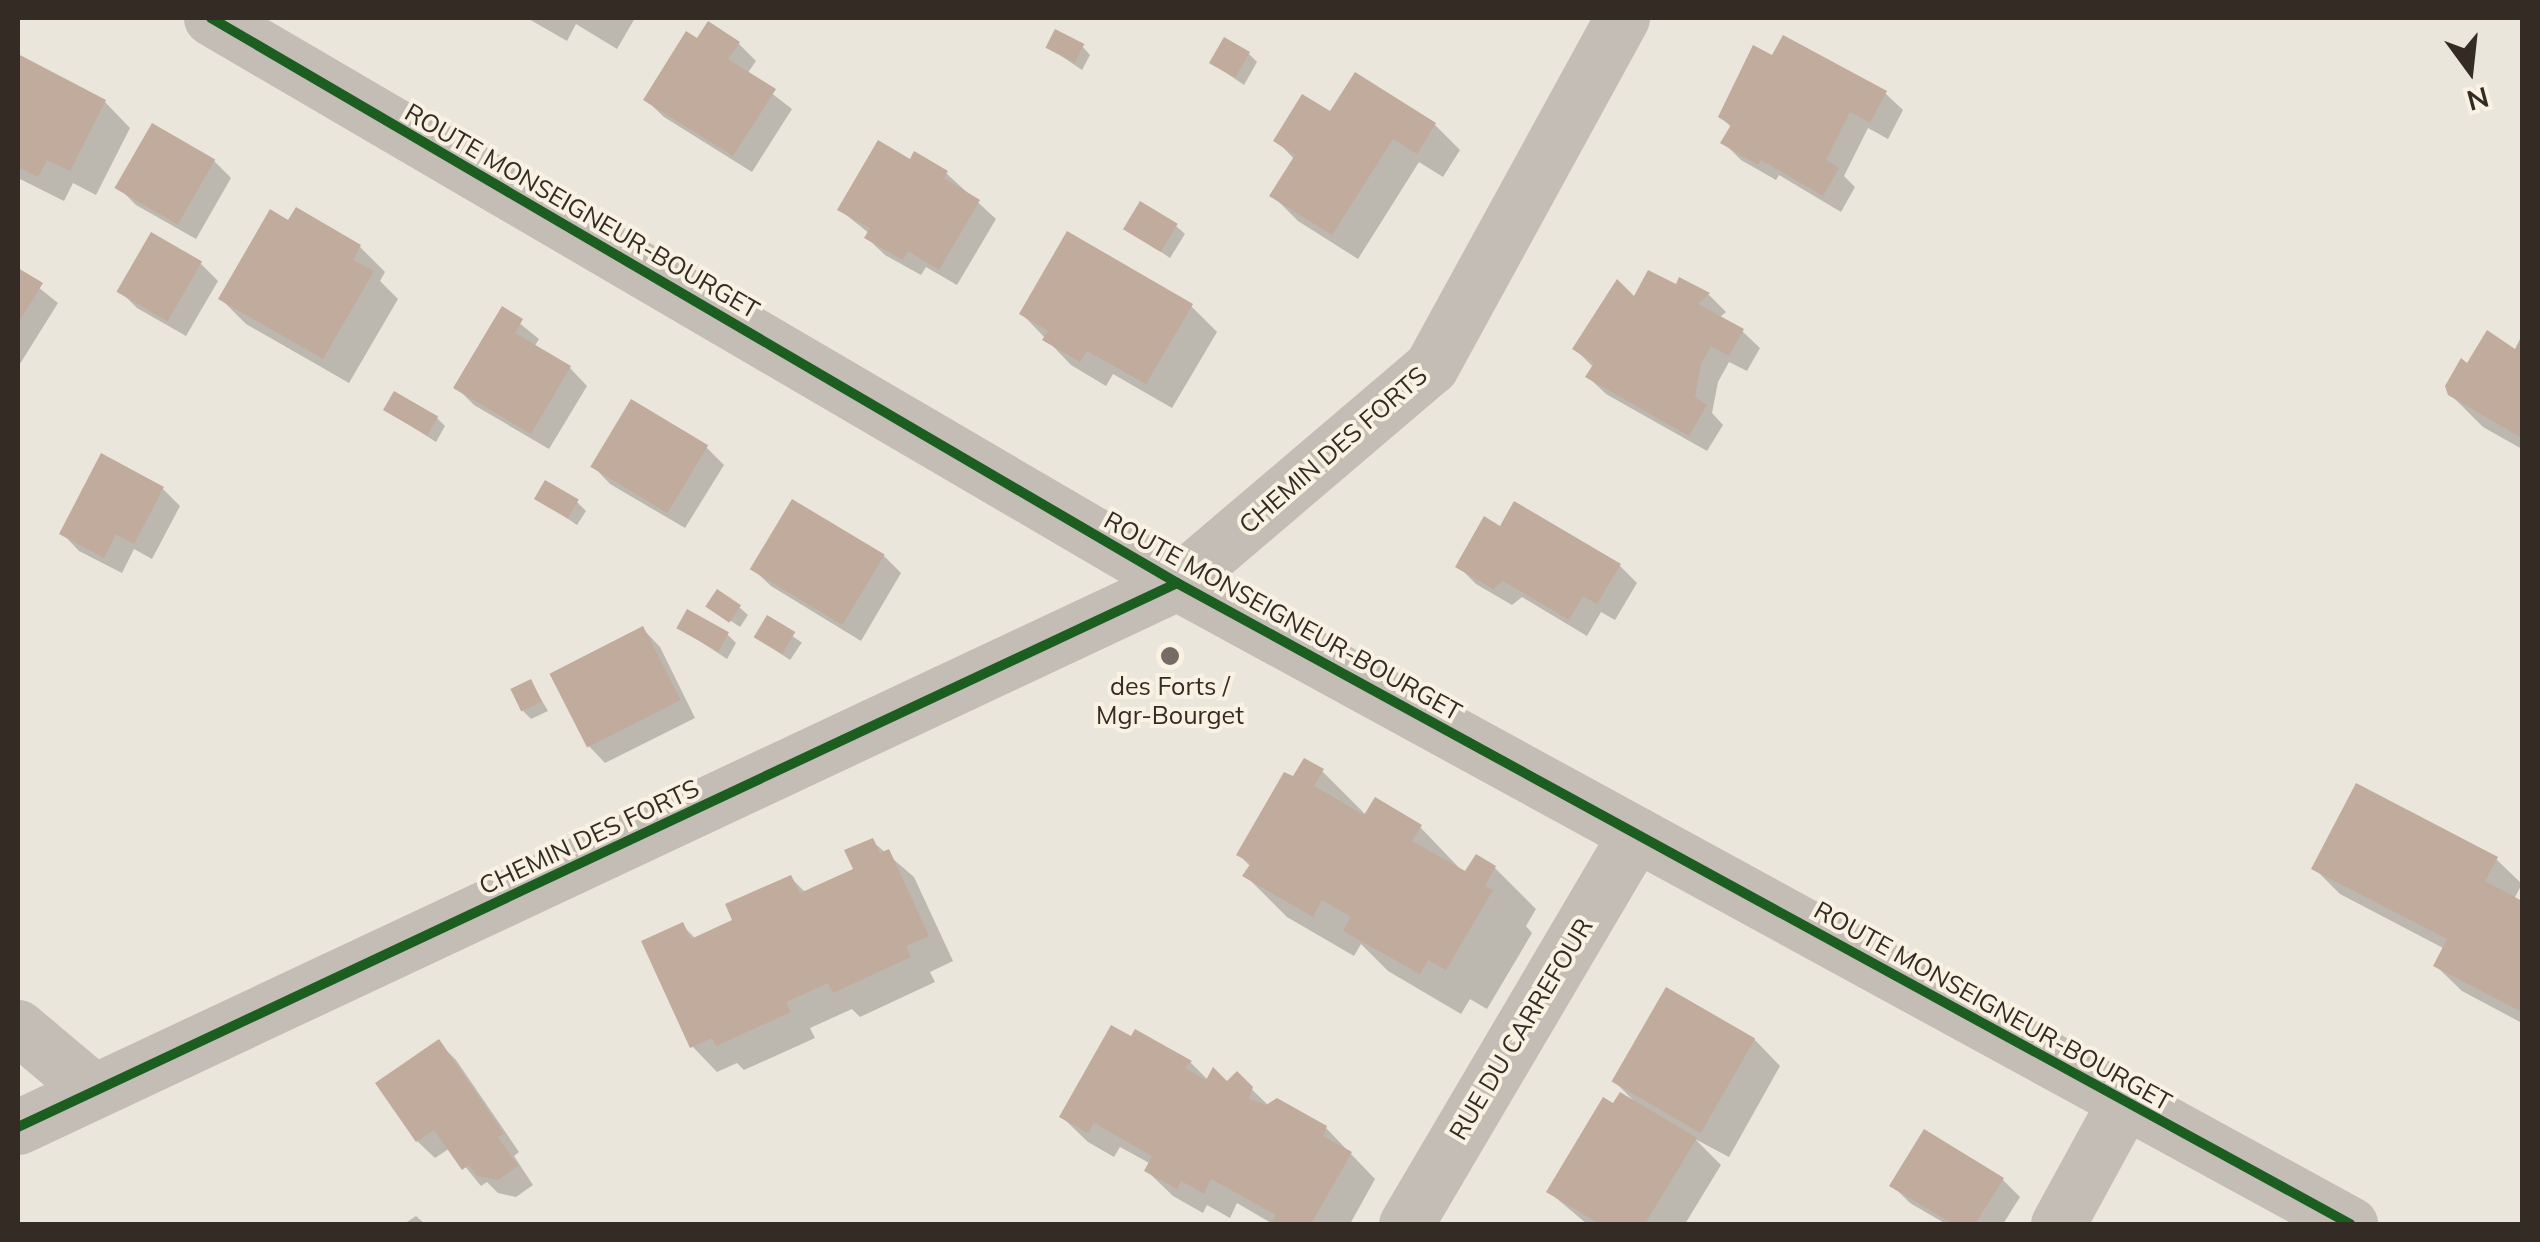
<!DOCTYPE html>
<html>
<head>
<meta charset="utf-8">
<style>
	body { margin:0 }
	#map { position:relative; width:2540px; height:1242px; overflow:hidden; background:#ebe6dc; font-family:Mulish,sans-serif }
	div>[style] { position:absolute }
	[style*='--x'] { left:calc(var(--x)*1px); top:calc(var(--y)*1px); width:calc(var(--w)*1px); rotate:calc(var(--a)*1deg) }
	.shadow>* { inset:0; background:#0003; transform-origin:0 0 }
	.building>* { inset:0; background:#c0ab9d; transform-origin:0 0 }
	.minor>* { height:55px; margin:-27.5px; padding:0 27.5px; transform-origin:27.5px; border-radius:27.5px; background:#c3bdb6 }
	.cycleway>* { height:10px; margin:-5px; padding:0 5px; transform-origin:5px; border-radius:5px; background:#1b5e20 }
	.dots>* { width:28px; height:28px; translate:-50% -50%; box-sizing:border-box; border:5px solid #f9f1e2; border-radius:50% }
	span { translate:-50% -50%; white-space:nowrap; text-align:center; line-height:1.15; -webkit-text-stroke:8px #f9f1e2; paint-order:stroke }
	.street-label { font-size:25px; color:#342b25 }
	.poi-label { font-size:25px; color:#342b25 }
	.frame { position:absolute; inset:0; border:20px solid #342b25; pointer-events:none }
	.north { position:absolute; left:2420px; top:20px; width:100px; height:100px; -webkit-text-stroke:8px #f9f1e2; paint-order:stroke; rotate:165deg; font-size:28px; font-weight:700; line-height:40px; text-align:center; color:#342b25 }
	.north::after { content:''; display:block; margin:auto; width:35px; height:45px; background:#342b25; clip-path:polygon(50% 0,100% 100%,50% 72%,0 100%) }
</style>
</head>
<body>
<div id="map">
	<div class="shadow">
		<div style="clip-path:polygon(527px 18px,635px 18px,617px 49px,576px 24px,567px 41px)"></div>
		<div style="clip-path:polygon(698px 41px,738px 43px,756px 61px,747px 74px,792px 109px,752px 172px,664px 117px,646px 100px)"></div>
		<div style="clip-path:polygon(1082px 46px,1090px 55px,1082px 70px,1048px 47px)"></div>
		<div style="clip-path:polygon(1249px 54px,1257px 62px,1244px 85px,1212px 63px)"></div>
		<div style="clip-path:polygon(18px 57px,105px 102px,130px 128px,96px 195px,73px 183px,64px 201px,18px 178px)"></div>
		<div style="clip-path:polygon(1773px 58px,1885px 93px,1903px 110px,1888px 139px,1868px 128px,1844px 176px,1855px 187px,1841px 212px,1779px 175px,1776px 180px,1741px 160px,1724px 143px,1732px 128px,1721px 117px)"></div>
		<div style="clip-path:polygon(1331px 114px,1435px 125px,1460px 150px,1443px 177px,1419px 162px,1358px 259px,1298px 221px,1272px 195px,1295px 160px,1276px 140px)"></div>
		<div style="clip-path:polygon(153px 126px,214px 161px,231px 178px,196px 239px,136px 205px,118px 187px)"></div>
		<div style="clip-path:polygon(946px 173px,996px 219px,957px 285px,926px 267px,921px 275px,885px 255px,867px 238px,870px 234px,840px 210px)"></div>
		<div style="clip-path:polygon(289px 223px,360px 247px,385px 272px,380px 281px,398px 299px,349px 383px,246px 324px,221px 299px)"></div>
		<div style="clip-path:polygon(1176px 226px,1185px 234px,1170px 258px,1126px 228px)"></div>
		<div style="clip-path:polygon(201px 264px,218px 281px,186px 336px,137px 308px,119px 290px)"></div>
		<div style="clip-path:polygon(18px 271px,58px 303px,18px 367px)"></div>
		<div style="clip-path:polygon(1681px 281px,1709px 295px,1726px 312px,1719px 318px,1742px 331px,1760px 348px,1747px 371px,1729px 362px,1718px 382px,1712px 413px,1723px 425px,1707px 451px,1606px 394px,1588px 377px,1594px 368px,1575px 349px,1635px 300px,1677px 288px)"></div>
		<div style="clip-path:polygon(1191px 306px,1217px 332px,1172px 408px,1113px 374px,1106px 386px,1071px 365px,1022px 314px)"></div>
		<div style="clip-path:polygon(503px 310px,539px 339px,534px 347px,570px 368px,587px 386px,549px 449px,474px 405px,456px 387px)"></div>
		<div style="clip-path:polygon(2522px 340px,2522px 449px,2483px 427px,2450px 394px,2516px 352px)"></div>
		<div style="clip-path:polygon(386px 410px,437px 418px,445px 426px,436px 442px)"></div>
		<div style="clip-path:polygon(706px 447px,724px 465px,685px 528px,610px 484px,593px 466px)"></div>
		<div style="clip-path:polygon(163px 489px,180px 506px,152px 559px,134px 549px,122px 573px,79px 551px,62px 533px)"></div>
		<div style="clip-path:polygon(537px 498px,577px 502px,586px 511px,577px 525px)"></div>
		<div style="clip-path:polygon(1501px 529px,1619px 565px,1637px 583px,1615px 620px,1601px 612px,1587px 636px,1522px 597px,1512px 605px,1476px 584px,1458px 566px)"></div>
		<div style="clip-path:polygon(884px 556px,901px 573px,861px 641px,771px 586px,753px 569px)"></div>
		<div style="clip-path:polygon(739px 607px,748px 615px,740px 627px,715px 610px)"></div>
		<div style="left:767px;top:619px;width:42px;height:21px;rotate:34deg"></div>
		<div style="clip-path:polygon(678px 627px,727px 634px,736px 643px,727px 659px)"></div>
		<div style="clip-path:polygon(643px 629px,660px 647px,695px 718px,605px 763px,588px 745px)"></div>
		<div style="clip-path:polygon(531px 682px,548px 711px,531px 719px,523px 711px)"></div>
		<div style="clip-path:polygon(1322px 771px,1366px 815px,1420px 827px,1466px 875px,1495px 868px,1536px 909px,1526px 926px,1532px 933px,1487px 1009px,1470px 999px,1461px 1014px,1388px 971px,1361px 944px,1354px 956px,1287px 917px,1246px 876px,1251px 867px,1239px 855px,1294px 780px)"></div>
		<div style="clip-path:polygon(872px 841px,914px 877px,953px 961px,930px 972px,935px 982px,860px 1017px,852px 1009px,810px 1028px,815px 1038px,744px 1070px,737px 1063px,717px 1072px,692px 1046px,682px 925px,696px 939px,736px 921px,791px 878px,806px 893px,856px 871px)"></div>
		<div style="clip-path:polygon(2496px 859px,2522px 884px,2514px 899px,2522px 903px,2522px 1023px,2462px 991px,2436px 966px,2445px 949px,2340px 894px,2314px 868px)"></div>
		<div style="clip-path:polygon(1136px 1032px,1191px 1063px,1209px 1081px,1227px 1084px,1237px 1075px,1269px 1106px,1326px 1128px,1375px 1179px,1350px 1224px,1273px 1224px,1237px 1203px,1230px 1218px,1207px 1205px,1203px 1213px,1173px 1196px,1147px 1171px,1151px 1164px,1120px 1147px,1114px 1157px,1088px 1142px,1062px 1117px)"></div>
		<div style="clip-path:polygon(1755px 1040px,1780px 1066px,1729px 1157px,1695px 1139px,1721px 1165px,1685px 1224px,1587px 1224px,1549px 1192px,1614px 1106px,1635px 1102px,1615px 1082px)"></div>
		<div style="clip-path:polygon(439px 1043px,456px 1060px,519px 1152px,514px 1156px,533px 1185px,516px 1197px,498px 1193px,487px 1182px,481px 1186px,450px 1148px,435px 1158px,417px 1141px)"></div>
		<div style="clip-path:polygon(2003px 1180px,2020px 1197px,2003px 1224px,1946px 1224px,1910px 1203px,1892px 1185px)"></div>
		<div style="clip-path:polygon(416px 1216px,425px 1224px,404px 1224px)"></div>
	</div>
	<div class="building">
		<div style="clip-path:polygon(708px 21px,740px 42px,728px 59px,776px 89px,733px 156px,643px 100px,686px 31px,697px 38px)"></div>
		<div style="left:1055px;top:29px;width:33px;height:21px;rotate:27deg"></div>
		<div style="clip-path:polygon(1783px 35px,1887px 91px,1870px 123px,1850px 112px,1826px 160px,1839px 168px,1823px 196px,1761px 160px,1758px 165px,1720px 143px,1731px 125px,1718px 117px,1753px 45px,1772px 55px)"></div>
		<div style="left:1224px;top:37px;width:30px;height:30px;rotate:30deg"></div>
		<div style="clip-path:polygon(18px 54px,106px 100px,70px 171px,47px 160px,38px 177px,18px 167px)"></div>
		<div style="clip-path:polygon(1355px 72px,1436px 123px,1417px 154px,1393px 139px,1332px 235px,1269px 196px,1295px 155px,1273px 141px,1302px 94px,1330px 111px)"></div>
		<div style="left:152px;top:123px;width:73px;height:75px;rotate:30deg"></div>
		<div style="clip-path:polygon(878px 140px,910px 159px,914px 151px,948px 171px,944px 178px,980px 200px,939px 270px,908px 251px,903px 260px,864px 238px,870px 228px,837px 210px)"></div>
		<div style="left:1140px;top:201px;width:44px;height:33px;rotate:31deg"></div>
		<div style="clip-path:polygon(296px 207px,361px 245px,353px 260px,374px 271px,323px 359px,218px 299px,270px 209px,288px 220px)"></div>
		<div style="clip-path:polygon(1067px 231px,1193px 304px,1146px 384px,1087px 351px,1080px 362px,1042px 340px,1048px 331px,1019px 314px)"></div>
		<div style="left:151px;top:232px;width:59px;height:69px;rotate:30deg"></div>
		<div style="clip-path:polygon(18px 268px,43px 283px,18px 323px)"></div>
		<div style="clip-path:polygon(1648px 270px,1676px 284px,1679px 277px,1710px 293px,1698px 304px,1744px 329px,1729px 356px,1711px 346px,1701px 364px,1695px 397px,1707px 405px,1689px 436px,1585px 377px,1594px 363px,1572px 349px,1617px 279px,1634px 296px)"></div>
		<div style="clip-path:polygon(502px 306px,523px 319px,515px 333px,571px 366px,531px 434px,453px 388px)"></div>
		<div style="clip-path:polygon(2487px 330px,2515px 349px,2522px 335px,2522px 438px,2448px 395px,2445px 386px,2461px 358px,2467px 363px)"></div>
		<div style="left:394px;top:391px;width:51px;height:22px;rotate:30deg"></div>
		<div style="left:631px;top:399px;width:90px;height:79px;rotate:31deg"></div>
		<div style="clip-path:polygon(101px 453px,164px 487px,134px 544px,116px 534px,104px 558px,59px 534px)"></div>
		<div style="left:545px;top:480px;width:39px;height:22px;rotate:30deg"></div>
		<div style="left:792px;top:499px;width:108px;height:82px;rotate:31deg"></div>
		<div style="clip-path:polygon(1514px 501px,1621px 564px,1597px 604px,1583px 596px,1569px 620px,1503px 581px,1493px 589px,1455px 567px,1484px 516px,1500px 526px)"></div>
		<div style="left:717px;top:589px;width:29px;height:21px;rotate:34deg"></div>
		<div style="left:687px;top:609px;width:48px;height:22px;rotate:29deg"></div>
		<div style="left:767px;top:615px;width:33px;height:26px;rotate:31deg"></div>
		<div style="left:643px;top:626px;width:83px;height:105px;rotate:63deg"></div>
		<div style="left:531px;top:679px;width:25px;height:23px;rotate:64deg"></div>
		<div style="clip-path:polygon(1304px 758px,1324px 769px,1314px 786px,1364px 815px,1375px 797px,1422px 825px,1412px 841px,1465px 871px,1476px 854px,1496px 866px,1485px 886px,1493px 890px,1446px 970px,1428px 960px,1420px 974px,1343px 931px,1351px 917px,1322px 900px,1313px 917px,1242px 876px,1251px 863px,1236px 855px,1284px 772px,1293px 776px)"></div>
		<div style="clip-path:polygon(2356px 783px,2498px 857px,2485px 881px,2522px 901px,2522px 1012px,2433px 966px,2447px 939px,2311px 869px)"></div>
		<div style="clip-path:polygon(873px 838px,880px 853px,889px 849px,929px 936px,906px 946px,911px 957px,833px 993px,828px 983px,786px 1002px,791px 1012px,716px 1046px,712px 1038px,690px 1048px,641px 941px,683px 922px,691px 939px,732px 920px,725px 904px,791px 875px,800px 893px,853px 869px,844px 850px)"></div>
		<div style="left:1666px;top:987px;width:103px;height:109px;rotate:30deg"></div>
		<div style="clip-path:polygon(1111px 1025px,1131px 1036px,1135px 1029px,1192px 1061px,1185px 1068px,1206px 1080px,1213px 1067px,1227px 1081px,1237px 1071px,1253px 1087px,1249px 1099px,1266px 1105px,1277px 1098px,1327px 1126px,1323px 1136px,1352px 1152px,1311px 1224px,1270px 1224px,1276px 1215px,1211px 1179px,1204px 1194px,1181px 1181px,1177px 1189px,1144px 1171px,1152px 1156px,1094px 1123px,1088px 1133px,1059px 1117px)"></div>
		<div style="clip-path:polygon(439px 1039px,504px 1134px,498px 1137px,518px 1166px,498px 1180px,477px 1176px,469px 1165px,462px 1170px,434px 1130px,416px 1142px,375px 1083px)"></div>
		<div style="clip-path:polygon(1620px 1092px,1697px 1138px,1645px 1224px,1600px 1224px,1546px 1192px,1603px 1097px,1613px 1103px)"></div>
		<div style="clip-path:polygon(1924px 1129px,2004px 1178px,1975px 1224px,1953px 1224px,1889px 1186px)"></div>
	</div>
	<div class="minor">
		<div style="--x:211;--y:18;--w:1119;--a:30.32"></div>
		<div style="--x:1177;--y:583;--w:1337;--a:28.65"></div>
		<div style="--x:18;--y:1027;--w:99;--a:40.1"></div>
		<div style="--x:18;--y:1127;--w:1280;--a:-25.14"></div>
		<div style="--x:1177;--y:583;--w:333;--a:-40.4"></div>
		<div style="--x:1431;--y:367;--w:398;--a:-61.3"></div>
		<div style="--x:1406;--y:1224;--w:453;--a:-59.5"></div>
		<div style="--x:2058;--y:1224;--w:140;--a:-61.4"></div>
	</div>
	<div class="cycleway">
		<div style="--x:211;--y:18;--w:1119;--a:30.32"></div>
		<div style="--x:1177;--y:583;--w:1337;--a:28.65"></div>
		<div style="--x:18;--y:1127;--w:1280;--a:-25.14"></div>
	</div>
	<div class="dots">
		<div style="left:1170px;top:656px;background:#746c65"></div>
	</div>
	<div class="street-label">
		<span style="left:582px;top:211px;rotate:30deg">ROUTE MONSEIGNEUR-BOURGET</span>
		<span style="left:1333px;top:450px;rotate:-41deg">CHEMIN DES FORTS</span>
		<span style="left:1283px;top:616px;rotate:29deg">ROUTE MONSEIGNEUR-BOURGET</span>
		<span style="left:589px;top:837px;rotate:-25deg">CHEMIN DES FORTS</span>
		<span style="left:1993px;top:1006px;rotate:29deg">ROUTE MONSEIGNEUR-BOURGET</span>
		<span style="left:1521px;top:1029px;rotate:-59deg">RUE DU CARREFOUR</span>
	</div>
	<div class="poi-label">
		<span style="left:1170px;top:701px">des Forts /<br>Mgr-Bourget</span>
	</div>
	<div class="frame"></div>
	<div class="north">N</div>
</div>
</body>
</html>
